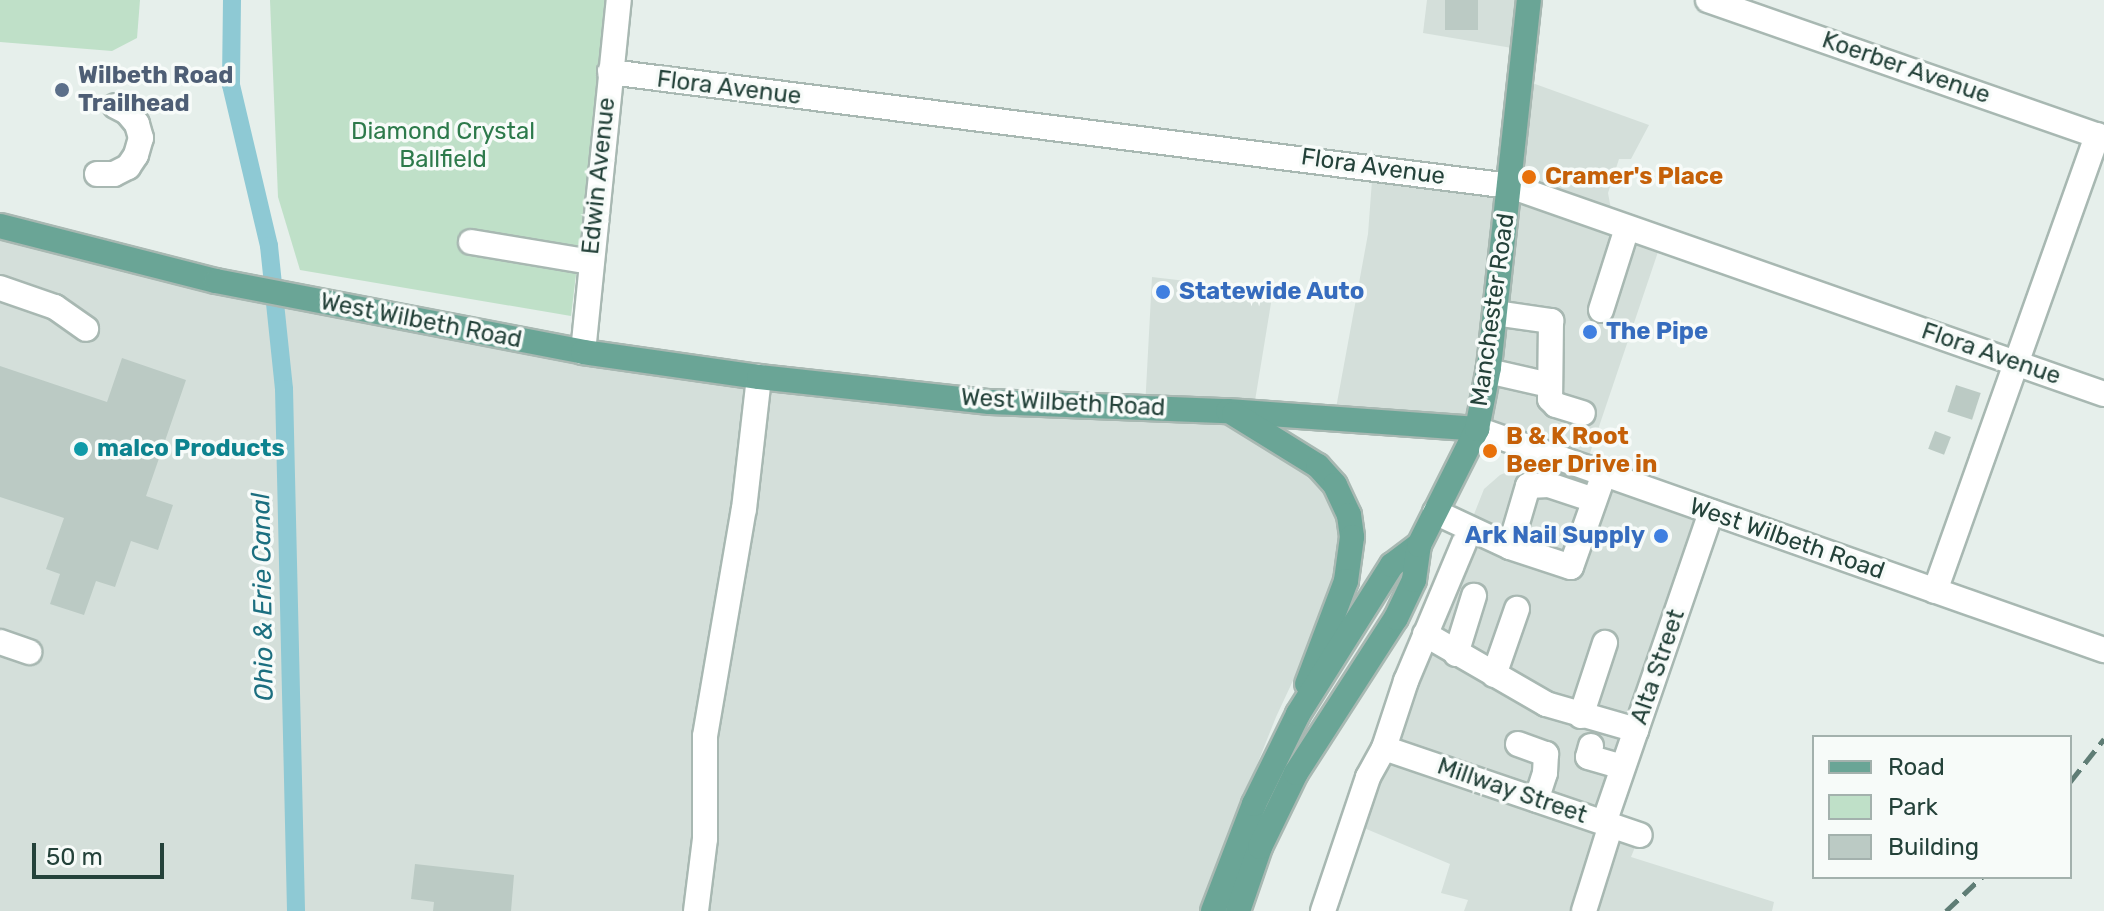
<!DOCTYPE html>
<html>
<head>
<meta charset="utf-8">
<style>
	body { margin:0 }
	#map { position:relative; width:2104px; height:911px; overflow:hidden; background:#e6efeb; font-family:Rubik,sans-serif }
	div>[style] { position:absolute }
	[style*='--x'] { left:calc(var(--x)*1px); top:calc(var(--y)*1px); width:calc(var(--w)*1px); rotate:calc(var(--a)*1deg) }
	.built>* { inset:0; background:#d4dfda }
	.green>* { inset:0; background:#bfe0c8 }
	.canal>* { height:18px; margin:-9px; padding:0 9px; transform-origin:9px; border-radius:9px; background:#8ec9d4 }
	.building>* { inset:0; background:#bbcac4; transform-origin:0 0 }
	.roads { filter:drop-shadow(2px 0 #a8b8b2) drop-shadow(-2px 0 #a8b8b2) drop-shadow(0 2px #a8b8b2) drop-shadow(0 -2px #a8b8b2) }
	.minor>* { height:24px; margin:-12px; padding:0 12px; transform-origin:12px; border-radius:12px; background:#fff }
	.major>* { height:24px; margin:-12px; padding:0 12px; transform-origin:12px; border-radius:12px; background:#6aa596 }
	.rail>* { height:5px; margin-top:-2.5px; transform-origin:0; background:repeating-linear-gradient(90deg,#5f7d75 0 16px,transparent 0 24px) }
	.dots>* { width:22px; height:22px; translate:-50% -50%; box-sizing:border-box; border:4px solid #f7fbf9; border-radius:50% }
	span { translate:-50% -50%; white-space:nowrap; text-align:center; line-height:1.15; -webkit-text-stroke:7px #f7fbf9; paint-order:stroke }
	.street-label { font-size:24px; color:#24423a }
	.service-label { font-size:24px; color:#4e5e75; font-weight:700 }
	.left { translate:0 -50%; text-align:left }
	.park-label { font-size:24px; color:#2d7a4b }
	.food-label { font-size:24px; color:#c56008; font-weight:700 }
	.shop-label { font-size:24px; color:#366cbe; font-weight:700 }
	.right { translate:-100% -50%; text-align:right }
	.culture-label { font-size:24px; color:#0d838f; font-weight:700 }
	.water-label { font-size:26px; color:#1c6f80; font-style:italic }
	.legend { position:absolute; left:1812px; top:735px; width:260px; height:144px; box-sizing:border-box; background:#f7fbf9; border:2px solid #a3b1ad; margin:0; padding:10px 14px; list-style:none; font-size:24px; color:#24423a }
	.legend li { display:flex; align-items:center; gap:16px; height:40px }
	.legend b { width:40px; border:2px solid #a3b1ad }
	.scale { position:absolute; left:32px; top:843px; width:132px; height:36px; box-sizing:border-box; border:4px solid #24423a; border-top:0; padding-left:10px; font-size:24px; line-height:28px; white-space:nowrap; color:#24423a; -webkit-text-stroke:6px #f7fbf9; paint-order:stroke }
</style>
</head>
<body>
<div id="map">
	<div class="built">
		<div style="clip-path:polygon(1427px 0,1529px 0,1524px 50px,1423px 33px)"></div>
		<div style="clip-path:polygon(1521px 79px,1649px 125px,1631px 159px,1619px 159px,1608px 193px,1611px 209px,1661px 243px,1585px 468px,1477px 429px,1334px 419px,1368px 234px,1373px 167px,1510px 186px)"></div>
		<div style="clip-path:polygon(0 226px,583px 352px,1145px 408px,1152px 277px,1273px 291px,1253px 413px,1308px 457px,1336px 512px,1340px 568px,1325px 612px,1276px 717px,1212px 878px,1204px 911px,0 911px)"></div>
		<div style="clip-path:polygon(1526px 464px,1711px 512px,1604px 823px,1640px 835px,1631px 857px,1774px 902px,1772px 911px,1464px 911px,1468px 900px,1441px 893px,1450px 864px,1352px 823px,1484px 489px,1500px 475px)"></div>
	</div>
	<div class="green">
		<div style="clip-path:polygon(0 0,140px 0,137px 38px,112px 51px,0 42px)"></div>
		<div style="clip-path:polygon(270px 0,609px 0,571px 316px,300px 270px,278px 197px)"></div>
	</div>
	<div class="canal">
		<div style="--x:232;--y:0;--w:85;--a:90.7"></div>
		<div style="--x:231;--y:85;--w:165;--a:76.7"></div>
		<div style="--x:269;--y:246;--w:144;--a:84"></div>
		<div style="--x:284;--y:389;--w:522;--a:88.68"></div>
	</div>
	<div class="building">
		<div style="left:1445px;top:0;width:33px;height:30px"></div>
		<div style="clip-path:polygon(122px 358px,186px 380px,146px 496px,173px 505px,158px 550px,131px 541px,115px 587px,96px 581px,84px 615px,50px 604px,60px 574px,46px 569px,64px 518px,0 497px,0 366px,107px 402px)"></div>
		<div style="left:1956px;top:385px;width:26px;height:28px;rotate:18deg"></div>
		<div style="left:1935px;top:431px;width:17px;height:19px;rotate:21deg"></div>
		<div style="clip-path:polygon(415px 864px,514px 875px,511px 911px,433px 911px,434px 902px,411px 899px)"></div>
	</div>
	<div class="roads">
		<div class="minor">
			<div style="--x:1708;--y:0;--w:419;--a:19.2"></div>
			<div style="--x:610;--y:72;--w:907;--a:7.22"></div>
			<div style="--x:1510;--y:186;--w:629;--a:19.3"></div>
			<div style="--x:97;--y:174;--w:17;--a:0"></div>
			<div style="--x:114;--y:174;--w:16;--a:-27"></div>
			<div style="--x:128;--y:167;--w:14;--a:-56"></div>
			<div style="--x:136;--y:155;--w:18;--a:-74"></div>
			<div style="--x:141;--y:138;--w:15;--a:-106"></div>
			<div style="--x:137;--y:124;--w:16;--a:-130"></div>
			<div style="--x:127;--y:112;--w:13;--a:-153"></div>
			<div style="--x:471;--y:242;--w:121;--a:9.5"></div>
			<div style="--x:0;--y:288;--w:58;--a:19.1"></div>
			<div style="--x:55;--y:307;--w:38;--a:35"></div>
			<div style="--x:1601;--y:310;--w:86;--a:-72.4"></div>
			<div style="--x:1495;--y:313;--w:57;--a:8.1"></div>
			<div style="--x:1551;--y:321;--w:78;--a:90.7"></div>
			<div style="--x:1550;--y:399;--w:8;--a:45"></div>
			<div style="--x:1556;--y:405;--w:28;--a:17"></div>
			<div style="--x:583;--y:352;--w:354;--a:-84.2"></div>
			<div style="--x:1488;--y:371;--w:63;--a:12.9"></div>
			<div style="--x:1477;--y:429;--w:665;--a:19.42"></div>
			<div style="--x:1435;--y:512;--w:83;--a:25"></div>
			<div style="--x:1510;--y:547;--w:64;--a:18.2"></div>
			<div style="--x:1571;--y:567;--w:99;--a:-70.5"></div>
			<div style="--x:1510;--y:547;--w:64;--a:-73.6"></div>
			<div style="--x:1528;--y:486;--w:21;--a:-3"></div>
			<div style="--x:1549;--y:485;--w:47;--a:18.4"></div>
			<div style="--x:1935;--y:591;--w:484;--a:-70.4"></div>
			<div style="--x:1425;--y:634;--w:140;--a:30"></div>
			<div style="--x:1546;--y:704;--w:94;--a:16.1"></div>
			<div style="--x:0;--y:642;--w:31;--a:19"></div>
			<div style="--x:1456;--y:654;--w:61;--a:-72.8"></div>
			<div style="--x:1494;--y:675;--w:70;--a:-70.8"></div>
			<div style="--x:1581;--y:716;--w:77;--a:-71.8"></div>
			<div style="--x:1518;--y:744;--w:30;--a:20"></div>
			<div style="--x:1546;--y:754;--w:19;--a:93"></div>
			<div style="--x:1545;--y:773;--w:28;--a:108"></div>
			<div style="--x:1591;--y:746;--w:11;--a:105"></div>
			<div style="--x:1588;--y:757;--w:36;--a:16"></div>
			<div style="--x:1384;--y:748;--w:270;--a:18.8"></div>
			<div style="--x:1604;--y:823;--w:329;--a:-71"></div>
			<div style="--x:696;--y:911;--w:73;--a:-82.9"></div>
			<div style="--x:705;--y:839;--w:103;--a:-90"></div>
			<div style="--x:705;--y:736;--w:230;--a:-80.3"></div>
			<div style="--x:744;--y:509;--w:133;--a:-83.5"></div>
			<div style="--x:1323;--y:911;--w:141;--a:-71.4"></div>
			<div style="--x:1368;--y:777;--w:33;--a:-61"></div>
			<div style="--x:1384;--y:748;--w:71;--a:-71.8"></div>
			<div style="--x:1406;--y:681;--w:150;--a:-67.2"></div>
			<div style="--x:1584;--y:911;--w:90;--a:-72.6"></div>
		</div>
		<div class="major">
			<div style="--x:0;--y:226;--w:223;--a:14.3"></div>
			<div style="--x:216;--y:281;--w:374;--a:10.9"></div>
			<div style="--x:583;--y:352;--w:178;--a:8.1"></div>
			<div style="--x:759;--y:377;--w:232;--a:6.2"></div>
			<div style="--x:990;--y:402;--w:238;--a:2.2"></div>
			<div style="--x:1228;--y:411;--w:250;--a:4.1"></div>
			<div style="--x:1234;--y:414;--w:99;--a:31.8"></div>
			<div style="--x:1318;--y:466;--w:25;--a:48"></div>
			<div style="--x:1335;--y:485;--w:33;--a:65"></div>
			<div style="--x:1349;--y:515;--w:22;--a:82"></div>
			<div style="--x:1352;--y:537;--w:44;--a:97.8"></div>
			<div style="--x:1346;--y:581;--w:110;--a:110.7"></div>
			<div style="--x:1213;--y:911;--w:115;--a:-69"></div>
			<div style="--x:1254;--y:804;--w:100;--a:-63.9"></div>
			<div style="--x:1298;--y:714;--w:176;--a:-57.8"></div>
			<div style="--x:1392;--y:565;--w:34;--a:-37"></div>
			<div style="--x:1238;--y:911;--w:68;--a:-71"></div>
			<div style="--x:1260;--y:847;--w:82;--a:-64.1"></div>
			<div style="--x:1296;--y:773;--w:184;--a:-57.2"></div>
			<div style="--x:1396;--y:618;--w:42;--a:-64.7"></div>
			<div style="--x:1414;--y:580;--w:35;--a:-82"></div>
			<div style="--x:1419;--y:545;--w:130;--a:-63.4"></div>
			<div style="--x:1477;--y:429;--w:63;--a:-79"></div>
			<div style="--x:1489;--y:367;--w:369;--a:-83.8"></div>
		</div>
	</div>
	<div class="rail">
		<div style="--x:2070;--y:782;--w:55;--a:-51.7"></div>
		<div style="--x:1946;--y:911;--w:50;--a:-43.4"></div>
	</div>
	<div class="dots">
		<div style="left:62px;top:90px;background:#5c6f8a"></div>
		<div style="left:1529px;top:177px;background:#e8710a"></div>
		<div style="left:1163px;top:292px;background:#3f7fe0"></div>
		<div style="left:1590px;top:332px;background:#3f7fe0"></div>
		<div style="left:81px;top:449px;background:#0f9aa8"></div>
		<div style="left:1490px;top:451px;background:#e8710a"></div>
		<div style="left:1661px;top:536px;background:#3f7fe0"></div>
	</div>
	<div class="street-label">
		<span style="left:1906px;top:68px;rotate:19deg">Koerber Avenue</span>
		<span style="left:729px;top:88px;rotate:7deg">Flora Avenue</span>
		<span style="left:1373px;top:167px;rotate:8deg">Flora Avenue</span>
		<span style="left:599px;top:176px;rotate:-84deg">Edwin Avenue</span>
		<span style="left:1493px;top:310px;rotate:-82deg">Manchester Road</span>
		<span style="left:421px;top:321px;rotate:11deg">West Wilbeth Road</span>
		<span style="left:1991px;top:354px;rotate:19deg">Flora Avenue</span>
		<span style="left:1063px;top:403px;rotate:3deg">West Wilbeth Road</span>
		<span style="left:1787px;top:539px;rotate:19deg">West Wilbeth Road</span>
		<span style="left:1658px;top:667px;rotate:-71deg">Alta Street</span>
		<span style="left:1512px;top:791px;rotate:19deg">Millway Street</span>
	</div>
	<div class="service-label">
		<span class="left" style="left:78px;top:90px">Wilbeth Road<br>Trailhead</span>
	</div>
	<div class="park-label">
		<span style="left:443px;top:146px">Diamond Crystal<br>Ballfield</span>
	</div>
	<div class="food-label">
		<span class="left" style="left:1545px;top:177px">Cramer's Place</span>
		<span class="left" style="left:1506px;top:451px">B &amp; K Root<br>Beer Drive in</span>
	</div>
	<div class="shop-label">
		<span class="left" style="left:1179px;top:292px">Statewide Auto</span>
		<span class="left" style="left:1606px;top:332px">The Pipe</span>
		<span class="right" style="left:1645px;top:536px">Ark Nail Supply</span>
	</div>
	<div class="culture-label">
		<span class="left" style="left:97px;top:449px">malco Products</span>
	</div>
	<div class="water-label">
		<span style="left:263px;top:597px;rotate:-91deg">Ohio &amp; Erie Canal</span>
	</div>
	<ul class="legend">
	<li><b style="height:10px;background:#6aa596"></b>Road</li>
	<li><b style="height:22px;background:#bfe0c8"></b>Park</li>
	<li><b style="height:22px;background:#bbcac4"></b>Building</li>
	</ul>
	<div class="scale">50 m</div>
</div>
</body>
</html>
